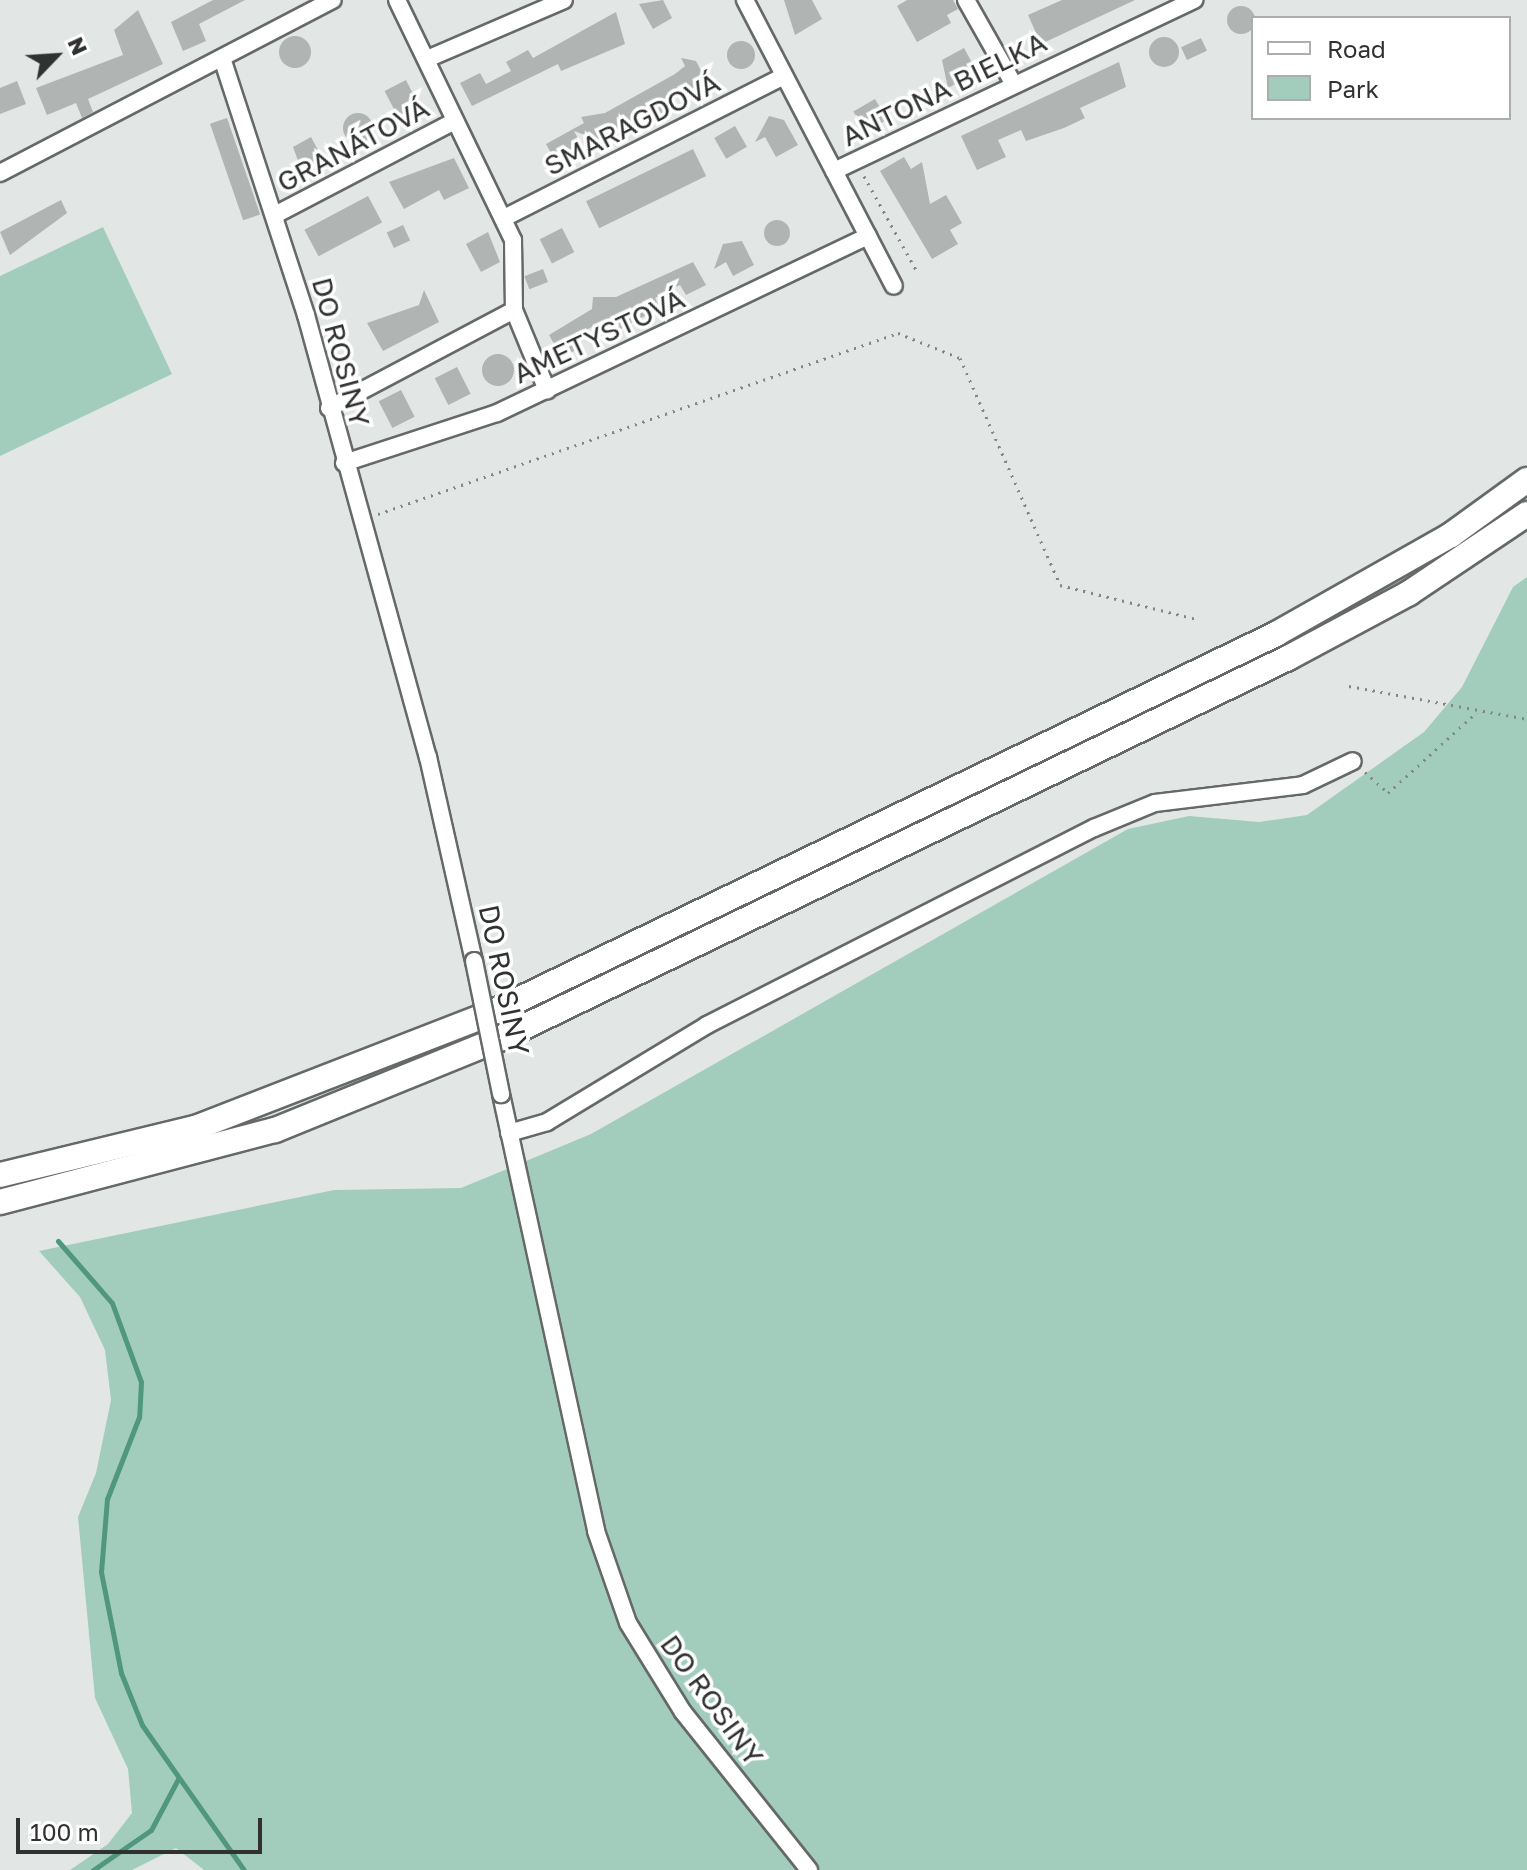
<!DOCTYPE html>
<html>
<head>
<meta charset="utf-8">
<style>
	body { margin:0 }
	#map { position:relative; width:1527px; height:1870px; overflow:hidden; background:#e2e7e5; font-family:"Golos Text",sans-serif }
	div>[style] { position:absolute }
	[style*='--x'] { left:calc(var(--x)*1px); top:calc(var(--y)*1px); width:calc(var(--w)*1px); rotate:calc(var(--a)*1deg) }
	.green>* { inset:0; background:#a2cdbd }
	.stream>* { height:5px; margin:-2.5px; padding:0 2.5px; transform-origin:2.5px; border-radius:2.5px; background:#519780 }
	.building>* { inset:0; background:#b0b4b2; transform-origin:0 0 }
	.round { border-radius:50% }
	.path>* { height:3px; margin-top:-1.5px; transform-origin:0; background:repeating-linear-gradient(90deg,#828684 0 2px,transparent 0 8px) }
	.roads { filter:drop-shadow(2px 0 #656967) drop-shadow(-2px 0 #656967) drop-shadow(0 2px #656967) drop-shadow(0 -2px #656967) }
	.minor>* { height:16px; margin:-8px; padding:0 8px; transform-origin:8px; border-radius:8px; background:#fff }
	.highway>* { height:24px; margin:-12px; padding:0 12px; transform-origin:12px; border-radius:12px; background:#fff }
	.bridges { filter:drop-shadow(2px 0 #656967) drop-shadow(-2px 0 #656967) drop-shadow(0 2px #656967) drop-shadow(0 -2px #656967) }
	.minor-bridge>* { height:16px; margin:-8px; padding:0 8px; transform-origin:8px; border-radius:8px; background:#fff }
	span { translate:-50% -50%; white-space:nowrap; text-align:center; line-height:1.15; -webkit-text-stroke:7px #fff; paint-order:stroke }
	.street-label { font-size:28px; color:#303231 }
	.legend { position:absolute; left:1251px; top:16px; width:260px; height:104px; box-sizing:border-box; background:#fff; border:2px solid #acadad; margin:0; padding:10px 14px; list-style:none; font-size:24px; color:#303231 }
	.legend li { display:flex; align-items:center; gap:16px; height:40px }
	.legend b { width:40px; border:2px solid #acadad }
	.north { position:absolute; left:16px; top:16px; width:80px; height:80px; -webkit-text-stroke:6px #fff; paint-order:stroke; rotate:65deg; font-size:22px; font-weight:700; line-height:32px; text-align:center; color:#303231 }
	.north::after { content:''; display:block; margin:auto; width:28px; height:36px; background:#303231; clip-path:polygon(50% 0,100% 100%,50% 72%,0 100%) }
	.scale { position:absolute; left:16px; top:1818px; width:246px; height:36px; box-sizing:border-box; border:4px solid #303231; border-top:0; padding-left:10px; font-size:24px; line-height:28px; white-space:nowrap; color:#303231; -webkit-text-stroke:6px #fff; paint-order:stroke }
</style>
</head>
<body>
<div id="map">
	<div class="green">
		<div style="clip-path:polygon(103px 227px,172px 374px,0 456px,0 276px)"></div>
		<div style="clip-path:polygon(1527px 577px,1527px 1870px,204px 1870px,176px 1848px,132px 1870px,70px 1870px,108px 1844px,132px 1813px,128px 1769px,95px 1698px,78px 1517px,96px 1473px,111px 1400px,105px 1350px,80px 1297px,39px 1251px,334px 1190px,461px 1188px,591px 1134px,1128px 829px,1189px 816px,1259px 822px,1307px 815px,1424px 732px,1462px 687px,1513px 587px)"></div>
	</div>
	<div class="stream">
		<div style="--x:58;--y:1241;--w:82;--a:48.9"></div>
		<div style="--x:112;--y:1303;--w:84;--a:69.8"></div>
		<div style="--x:141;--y:1382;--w:35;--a:93"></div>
		<div style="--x:139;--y:1417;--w:88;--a:111.3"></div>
		<div style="--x:107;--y:1499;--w:73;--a:94.7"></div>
		<div style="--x:101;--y:1572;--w:103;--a:78.8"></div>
		<div style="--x:121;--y:1673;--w:56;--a:68"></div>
		<div style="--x:142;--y:1725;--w:177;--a:54.9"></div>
		<div style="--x:93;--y:1870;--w:70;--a:-34.6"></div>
		<div style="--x:151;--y:1830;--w:58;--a:-62.1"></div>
	</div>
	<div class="building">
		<div style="clip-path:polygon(213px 0,245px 0,199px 24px,206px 41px,183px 51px,171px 22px)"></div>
		<div style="clip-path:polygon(663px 0,672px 18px,653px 29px,639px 4px)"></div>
		<div style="clip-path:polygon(784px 0,812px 0,822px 19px,795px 35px)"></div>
		<div style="clip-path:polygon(907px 0,953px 0,958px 9px,947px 15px,951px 23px,917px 42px,897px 6px)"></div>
		<div style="clip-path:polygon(1062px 0,1135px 0,1041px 44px,1028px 15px)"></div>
		<div class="round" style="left:1227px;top:6px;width:28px;height:28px"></div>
		<div style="clip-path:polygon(138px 10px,163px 64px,88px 99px,93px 112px,82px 118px,76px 103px,47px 115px,36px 88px,123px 55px,114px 30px)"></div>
		<div style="clip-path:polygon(616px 12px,625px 44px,561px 71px,558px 64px,472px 106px,460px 83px,480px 73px,486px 84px,511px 71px,506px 62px,528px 50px,533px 58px)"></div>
		<div class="round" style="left:279px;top:36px;width:32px;height:32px"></div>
		<div class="round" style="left:1149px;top:37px;width:30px;height:30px"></div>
		<div style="left:1201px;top:38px;width:14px;height:22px;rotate:65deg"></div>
		<div class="round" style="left:727px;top:41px;width:28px;height:28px"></div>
		<div style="clip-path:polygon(964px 48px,977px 72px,948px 88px,942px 60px)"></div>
		<div style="clip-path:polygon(681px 58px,696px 61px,710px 88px,693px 97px,687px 87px,669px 96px,669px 113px,604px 142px,574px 131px,584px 149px,558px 166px,546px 144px,584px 123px,581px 117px,605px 113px,675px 74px,685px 66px)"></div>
		<div style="clip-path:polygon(1119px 62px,1126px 87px,1080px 108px,1085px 118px,1064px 128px,1026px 141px,1021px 130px,998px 140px,1006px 157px,977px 170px,961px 136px)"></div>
		<div style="left:406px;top:80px;width:33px;height:24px;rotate:63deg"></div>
		<div style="clip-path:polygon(17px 81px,26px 104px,0 114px,0 88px)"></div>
		<div style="left:875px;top:99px;width:24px;height:25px;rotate:60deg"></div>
		<div class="round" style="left:343px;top:113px;width:30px;height:30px"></div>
		<div style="clip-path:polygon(769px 116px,784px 120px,798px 145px,776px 157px,765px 137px,755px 142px)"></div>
		<div style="left:227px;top:118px;width:102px;height:18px;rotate:71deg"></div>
		<div style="left:735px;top:126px;width:24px;height:24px;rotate:60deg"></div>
		<div style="clip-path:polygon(311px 137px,326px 165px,304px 177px,293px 147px)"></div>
		<div style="left:693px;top:149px;width:30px;height:119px;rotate:64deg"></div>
		<div style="clip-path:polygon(904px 157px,911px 169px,922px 162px,930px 204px,946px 195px,962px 223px,950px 230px,958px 244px,932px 259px,880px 171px)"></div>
		<div style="clip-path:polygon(454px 158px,469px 188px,444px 200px,439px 190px,404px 209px,389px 182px)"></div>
		<div style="left:368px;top:196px;width:30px;height:72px;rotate:62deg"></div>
		<div style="clip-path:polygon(61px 200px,67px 213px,10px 255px,0 232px)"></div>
		<div class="round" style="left:764px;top:220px;width:26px;height:26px"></div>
		<div style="left:403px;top:225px;width:17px;height:18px;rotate:65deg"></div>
		<div style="left:562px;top:228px;width:27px;height:25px;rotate:63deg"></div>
		<div style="clip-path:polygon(488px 232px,500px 262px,481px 272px,466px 244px)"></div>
		<div style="clip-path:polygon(742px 241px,754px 265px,733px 276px,726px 262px,714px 269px,723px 244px)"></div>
		<div style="clip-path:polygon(693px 262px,706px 285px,686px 295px,680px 285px,655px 298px,660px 308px,609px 335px,603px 321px,573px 337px,579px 348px,562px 358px,549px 335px,592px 309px,593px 297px,616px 297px)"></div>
		<div style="left:543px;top:269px;width:14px;height:20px;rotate:69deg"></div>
		<div style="clip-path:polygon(424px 290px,439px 322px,383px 351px,367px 323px,419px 305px)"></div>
		<div class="round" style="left:482px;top:354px;width:32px;height:32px"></div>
		<div style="left:457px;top:367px;width:30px;height:25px;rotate:63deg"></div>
		<div style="left:401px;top:390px;width:30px;height:25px;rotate:63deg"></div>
	</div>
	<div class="path">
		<div style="--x:864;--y:176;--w:107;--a:61"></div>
		<div style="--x:378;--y:514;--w:551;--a:-19.19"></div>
		<div style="--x:898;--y:333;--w:67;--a:22"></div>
		<div style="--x:960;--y:358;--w:248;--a:66.2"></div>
		<div style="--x:1060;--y:585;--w:140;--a:14"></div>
		<div style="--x:1349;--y:686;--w:181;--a:10.5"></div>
		<div style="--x:1365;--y:772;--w:31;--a:42"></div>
		<div style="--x:1388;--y:793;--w:120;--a:-42.3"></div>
	</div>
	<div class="roads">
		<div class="minor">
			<div style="--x:397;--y:0;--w:267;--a:64.2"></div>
			<div style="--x:513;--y:240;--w:70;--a:89.2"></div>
			<div style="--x:514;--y:310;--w:87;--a:67.6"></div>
			<div style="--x:745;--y:0;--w:322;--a:62.5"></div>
			<div style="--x:966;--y:0;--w:95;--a:60.5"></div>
			<div style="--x:222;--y:58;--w:270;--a:71.9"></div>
			<div style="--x:306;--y:315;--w:459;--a:74.6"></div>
			<div style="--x:428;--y:757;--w:209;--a:77.3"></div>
			<div style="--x:427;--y:59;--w:149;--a:-23.3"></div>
			<div style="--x:834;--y:171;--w:399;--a:-25.4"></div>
			<div style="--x:0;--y:173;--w:375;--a:-27.5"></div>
			<div style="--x:275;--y:215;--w:203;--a:-27.6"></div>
			<div style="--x:504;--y:218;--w:314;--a:-26.9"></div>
			<div style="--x:329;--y:408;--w:209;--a:-27.9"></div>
			<div style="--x:344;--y:463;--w:161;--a:-18.1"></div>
			<div style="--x:497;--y:413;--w:411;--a:-25.5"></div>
			<div style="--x:501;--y:1094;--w:447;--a:77.7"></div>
			<div style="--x:596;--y:1531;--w:97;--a:70.8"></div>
			<div style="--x:628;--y:1623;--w:105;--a:58.3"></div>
			<div style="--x:683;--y:1712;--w:202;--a:51.4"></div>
			<div style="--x:509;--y:1133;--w:40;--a:-16"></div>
			<div style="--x:547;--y:1122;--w:187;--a:-31.2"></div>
			<div style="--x:707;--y:1025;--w:434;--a:-27"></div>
			<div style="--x:1094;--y:828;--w:66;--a:-22.3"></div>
			<div style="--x:1155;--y:803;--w:149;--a:-6.9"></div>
			<div style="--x:1303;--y:785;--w:55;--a:-25.6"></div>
		</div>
		<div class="highway">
			<div style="--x:0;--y:1175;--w:201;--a:-13.6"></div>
			<div style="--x:195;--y:1128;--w:315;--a:-21.2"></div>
			<div style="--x:489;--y:1014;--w:874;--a:-25.77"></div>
			<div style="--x:1276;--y:634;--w:201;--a:-29.5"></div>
			<div style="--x:1451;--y:535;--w:94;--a:-35.9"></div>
			<div style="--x:0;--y:1202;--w:284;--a:-14.7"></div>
			<div style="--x:275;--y:1130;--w:242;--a:-22.1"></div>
			<div style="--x:499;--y:1039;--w:876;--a:-25.78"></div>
			<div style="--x:1288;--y:658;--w:137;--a:-28.2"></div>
			<div style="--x:1409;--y:593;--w:142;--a:-33.8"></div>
		</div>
	</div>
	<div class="bridges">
		<div class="minor-bridge">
			<div style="--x:474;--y:961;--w:136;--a:78.5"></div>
		</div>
	</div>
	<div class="street-label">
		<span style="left:944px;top:89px;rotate:-26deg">ANTONA BIELKA</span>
		<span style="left:632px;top:124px;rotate:-27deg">SMARAGDOVÁ</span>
		<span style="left:353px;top:145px;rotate:-28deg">GRANÁTOVÁ</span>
		<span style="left:599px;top:336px;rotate:-25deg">AMETYSTOVÁ</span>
		<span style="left:341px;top:352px;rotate:75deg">DO ROSINY</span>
		<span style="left:504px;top:980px;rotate:78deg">DO ROSINY</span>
		<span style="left:712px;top:1700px;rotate:54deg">DO ROSINY</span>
	</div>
	<ul class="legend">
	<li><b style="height:10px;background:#fff"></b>Road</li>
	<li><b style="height:22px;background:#a2cdbd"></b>Park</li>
	</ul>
	<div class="north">N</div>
	<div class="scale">100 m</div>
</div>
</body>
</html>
